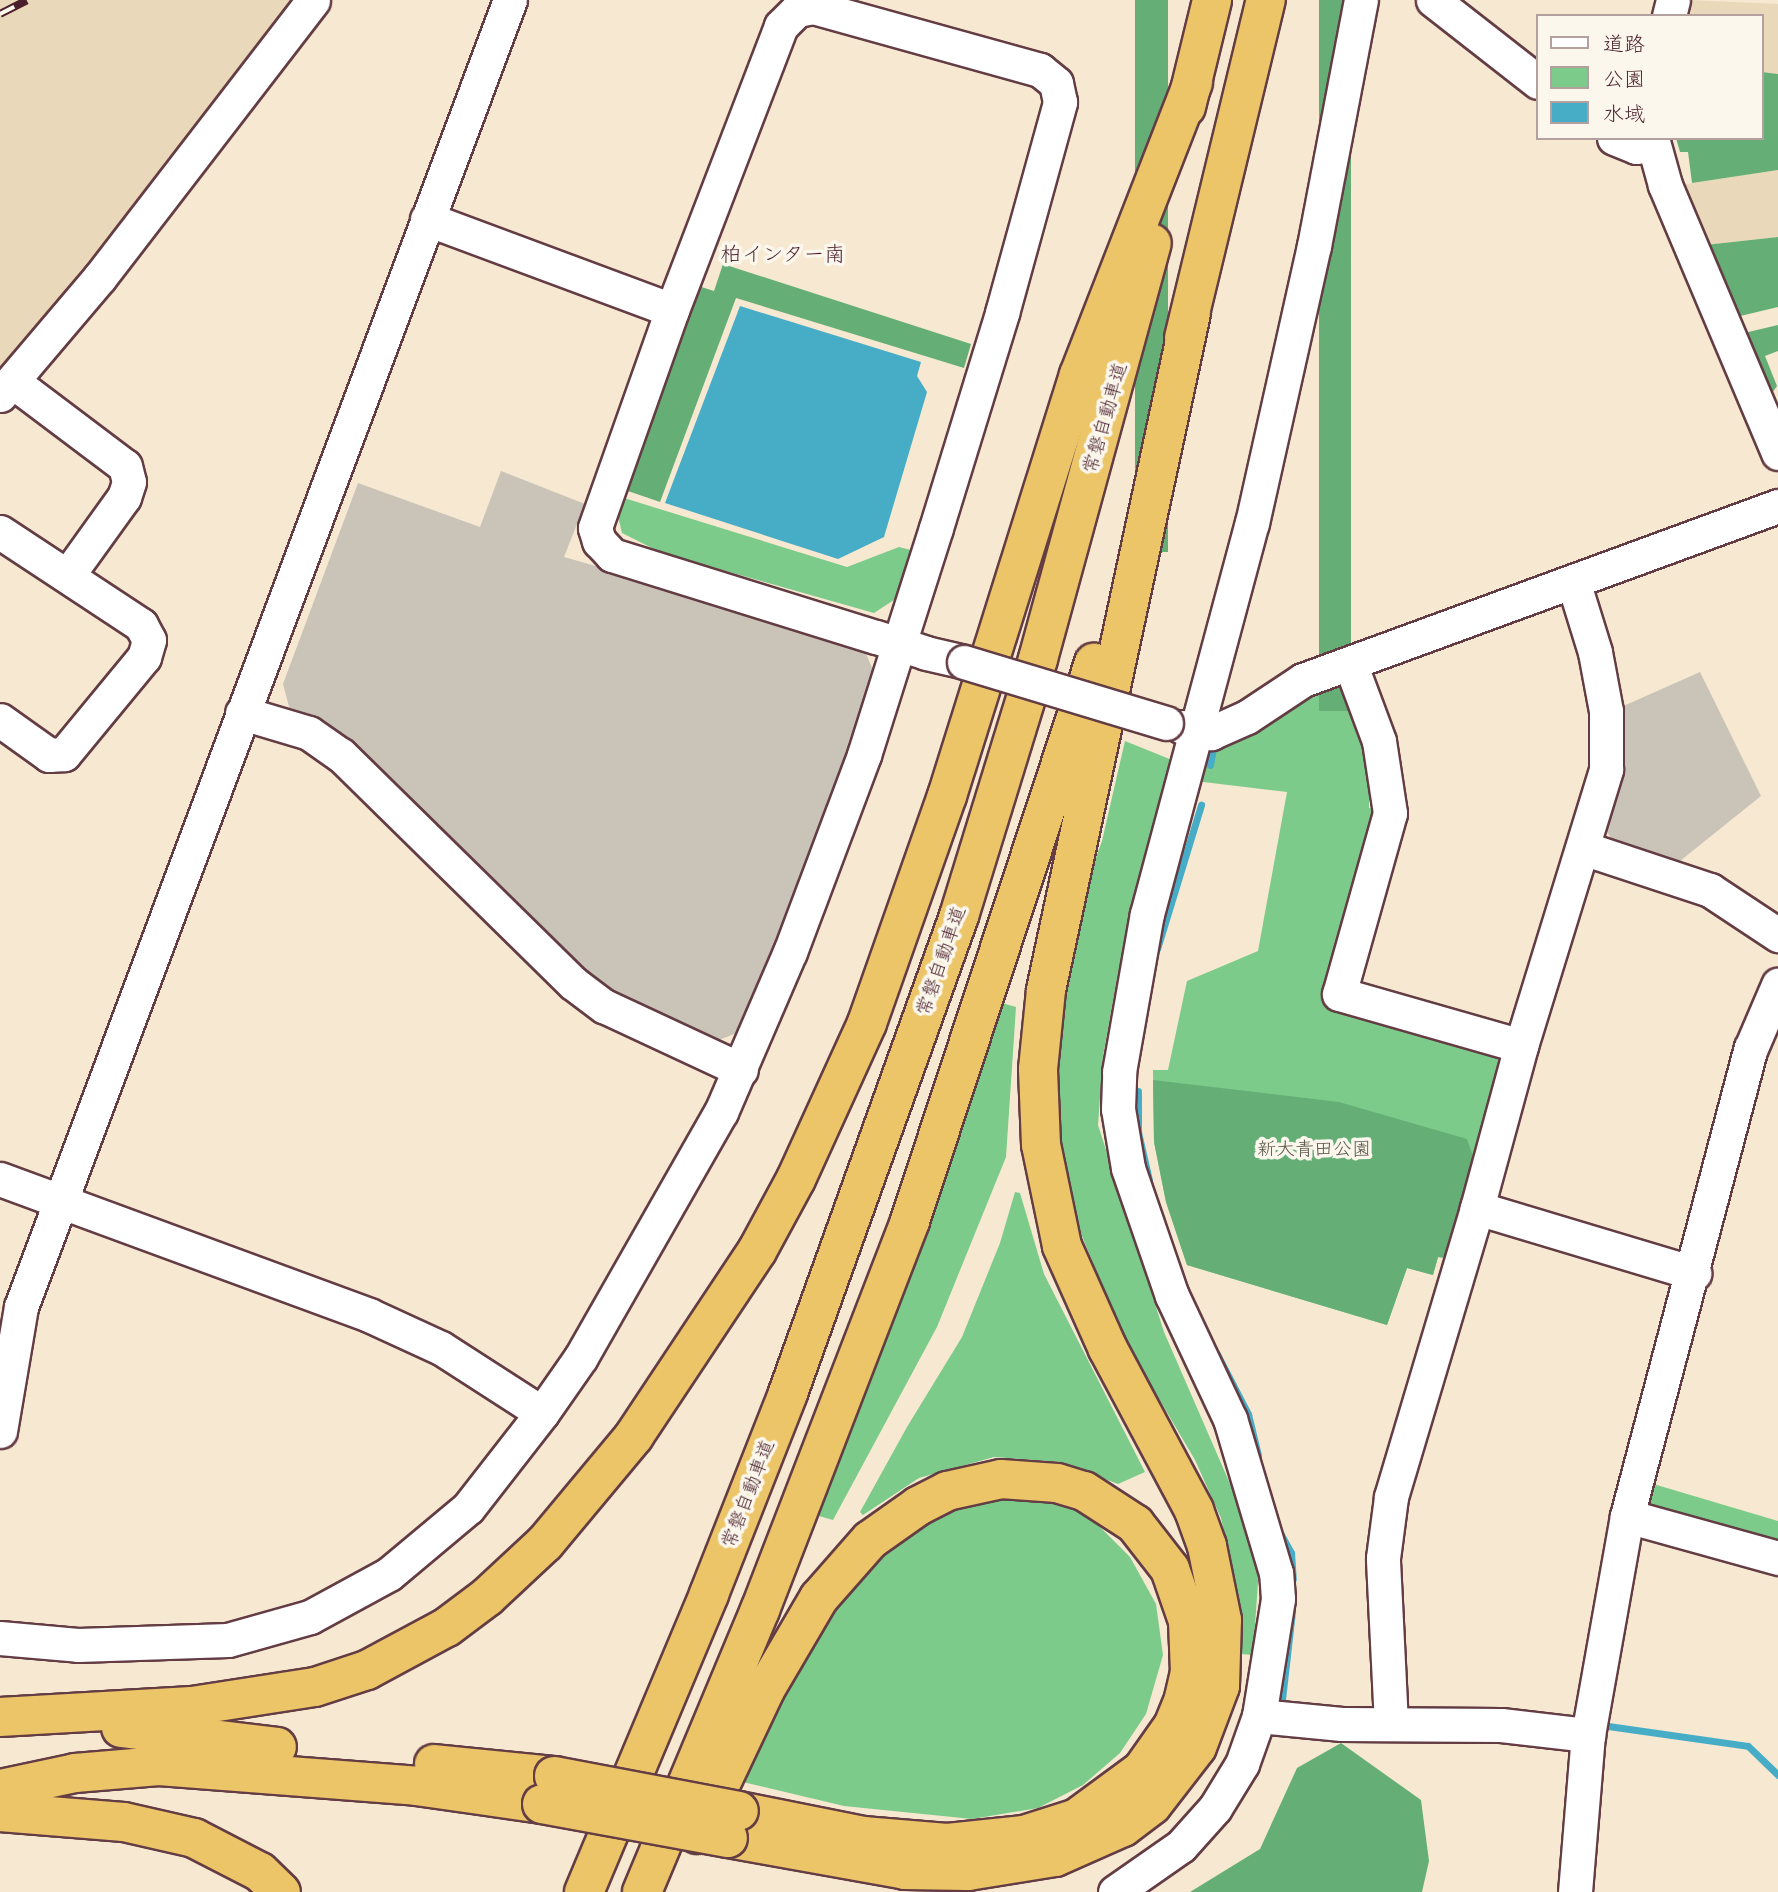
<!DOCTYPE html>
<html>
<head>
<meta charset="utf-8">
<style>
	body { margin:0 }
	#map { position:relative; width:1778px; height:1892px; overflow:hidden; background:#f7e8d1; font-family:"Architects Daughter","Klee One",sans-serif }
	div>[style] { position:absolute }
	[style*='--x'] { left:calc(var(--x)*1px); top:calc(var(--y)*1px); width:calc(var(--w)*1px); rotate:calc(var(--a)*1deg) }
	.built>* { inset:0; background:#ead8ba }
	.industrial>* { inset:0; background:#cac3b8 }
	.green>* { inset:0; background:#7ccb8b }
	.forest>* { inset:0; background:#65af77; transform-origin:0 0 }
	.water>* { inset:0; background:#47adc6 }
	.stream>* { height:7px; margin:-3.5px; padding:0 3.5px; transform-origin:3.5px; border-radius:3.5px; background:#47adc6 }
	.roads { filter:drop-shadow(2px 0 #643d44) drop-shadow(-2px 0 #643d44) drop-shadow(0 2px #643d44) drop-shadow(0 -2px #643d44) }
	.minor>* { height:33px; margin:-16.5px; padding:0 16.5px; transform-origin:16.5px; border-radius:16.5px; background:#fff }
	.highway>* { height:38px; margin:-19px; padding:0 19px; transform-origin:19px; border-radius:19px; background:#edc569 }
	.rail>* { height:8px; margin-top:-4px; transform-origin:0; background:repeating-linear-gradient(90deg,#fbf7ec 0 16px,#4a1f2b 0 32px); box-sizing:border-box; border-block:2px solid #4a1f2b }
	.bridges { filter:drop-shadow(2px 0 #643d44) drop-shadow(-2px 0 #643d44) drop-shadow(0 2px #643d44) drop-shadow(0 -2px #643d44) }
	.minor-bridge>* { height:33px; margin:-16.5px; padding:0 16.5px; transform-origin:16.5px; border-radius:16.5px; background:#fff }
	.highway-bridge>* { height:38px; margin:-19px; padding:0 19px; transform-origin:19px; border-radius:19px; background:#edc569 }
	span { translate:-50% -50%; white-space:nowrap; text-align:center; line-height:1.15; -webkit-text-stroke:7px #fbf7ec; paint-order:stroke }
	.street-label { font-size:19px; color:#4a1f2b }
	.park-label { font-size:19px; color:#595348 }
	.neighbourhood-label { font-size:21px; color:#4a1f2b }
	.legend { position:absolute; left:1536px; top:14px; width:228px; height:126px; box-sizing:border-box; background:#fbf7ec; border:2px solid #b4a19f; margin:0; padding:9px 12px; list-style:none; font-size:21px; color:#4a1f2b }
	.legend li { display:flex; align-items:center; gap:14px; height:35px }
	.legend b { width:35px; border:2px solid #b4a19f }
</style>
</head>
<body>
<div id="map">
	<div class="built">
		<div style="clip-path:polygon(0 0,296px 0,125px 230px,0 370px)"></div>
		<div style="clip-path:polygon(1689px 0,1778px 4px,1778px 74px,1762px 72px,1762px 16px,1685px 16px)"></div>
		<div style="clip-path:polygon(1778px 170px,1778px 237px,1705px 245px,1680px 185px)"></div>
	</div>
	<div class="industrial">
		<div style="clip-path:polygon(501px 471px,585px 504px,564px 557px,861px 642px,876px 677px,745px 1030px,708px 1044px,645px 1016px,570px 965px,291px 714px,283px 684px,358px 483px,480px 527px)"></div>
		<div style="clip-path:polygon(1700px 672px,1761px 796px,1680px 861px,1612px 840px,1603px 825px,1619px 708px)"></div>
	</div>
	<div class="green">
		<div style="clip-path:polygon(624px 498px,847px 567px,899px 547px,911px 550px,900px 596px,874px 613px,662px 553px,622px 533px,618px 516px)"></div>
		<div style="clip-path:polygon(1333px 680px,1348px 687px,1378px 795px,1369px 796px,1369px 808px,1377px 809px,1327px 1001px,1493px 1050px,1503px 1066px,1446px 1258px,1438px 1257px,1433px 1275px,1407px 1268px,1387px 1325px,1187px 1265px,1166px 1202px,1154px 1142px,1153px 1070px,1168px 1070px,1187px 981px,1258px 951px,1287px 792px,1195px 781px,1206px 748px)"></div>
		<div style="clip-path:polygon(1125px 741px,1172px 760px,1118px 973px,1103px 1056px,1098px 1125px,1164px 1332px,1244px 1516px,1259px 1567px,1253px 1655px,1240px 1654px,1238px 1594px,1221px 1518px,1195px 1460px,1125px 1341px,1070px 1207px,1047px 1078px,1077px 888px,1093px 866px,1102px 841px)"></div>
		<div style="clip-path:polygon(1002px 1003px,1016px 1007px,1006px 1157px,937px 1327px,833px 1520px,819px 1516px)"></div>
		<div style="clip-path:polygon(1015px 1192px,1020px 1193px,1044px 1274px,1145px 1472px,1118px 1484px,1060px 1462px,994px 1457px,919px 1478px,863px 1515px,860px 1512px,907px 1427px,962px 1337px,1000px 1243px)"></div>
		<div style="clip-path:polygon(1640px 1480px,1778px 1521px,1778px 1548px,1643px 1507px)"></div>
		<div style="clip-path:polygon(1032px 1490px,1087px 1514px,1130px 1557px,1156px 1604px,1163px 1655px,1146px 1714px,1120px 1753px,1083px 1785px,1038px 1808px,972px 1819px,844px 1806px,743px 1782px,776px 1705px,843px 1592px,893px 1536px,962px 1498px)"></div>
	</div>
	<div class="forest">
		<div style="left:1135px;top:0;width:33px;height:552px"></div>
		<div style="left:1319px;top:0;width:32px;height:711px"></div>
		<div style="clip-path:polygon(1762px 72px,1778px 74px,1778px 170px,1692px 183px,1688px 152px,1680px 152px,1676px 138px,1762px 138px)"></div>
		<div style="clip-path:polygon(1778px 237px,1778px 307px,1736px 317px,1705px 245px)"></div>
		<div style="clip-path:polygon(723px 264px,971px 344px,964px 368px,736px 298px,660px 502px,625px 490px,692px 284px,714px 291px)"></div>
		<div style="clip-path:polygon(1778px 325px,1778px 351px,1765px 356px,1777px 386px,1770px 396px,1744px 333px)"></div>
		<div style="clip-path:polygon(1153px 1080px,1339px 1102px,1467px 1139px,1475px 1162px,1446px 1258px,1438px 1257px,1433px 1275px,1407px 1268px,1387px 1325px,1187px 1265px,1166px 1202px,1154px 1142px)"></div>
		<div style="clip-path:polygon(1341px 1743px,1421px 1800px,1429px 1861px,1422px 1892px,1190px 1892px,1260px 1849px,1297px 1768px)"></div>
	</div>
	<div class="water">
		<div style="clip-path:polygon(740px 306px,921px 362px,917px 376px,927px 392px,884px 537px,838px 559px,665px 503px)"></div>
	</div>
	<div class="stream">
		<div style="--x:1210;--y:765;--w:22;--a:-80"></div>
		<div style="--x:1157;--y:949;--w:151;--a:-73"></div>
		<div style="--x:1138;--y:1091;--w:41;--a:90"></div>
		<div style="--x:1138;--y:1132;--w:49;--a:77.1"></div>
		<div style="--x:1217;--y:1354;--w:68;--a:62.7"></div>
		<div style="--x:1248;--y:1414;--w:42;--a:76.3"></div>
		<div style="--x:1279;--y:1531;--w:25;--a:61"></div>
		<div style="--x:1291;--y:1553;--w:26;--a:86"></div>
		<div style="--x:1281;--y:1708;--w:98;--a:-83.5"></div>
		<div style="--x:1608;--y:1726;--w:141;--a:8.1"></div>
		<div style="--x:1748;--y:1746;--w:42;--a:44"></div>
	</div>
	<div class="roads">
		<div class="minor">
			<div style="--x:1433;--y:0;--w:133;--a:38"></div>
			<div style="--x:1669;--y:16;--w:16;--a:-76"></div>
			<div style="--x:1614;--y:138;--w:24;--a:22"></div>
			<div style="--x:1636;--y:147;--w:17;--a:-10"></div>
			<div style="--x:1652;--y:138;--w:49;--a:74.5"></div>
			<div style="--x:1665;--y:185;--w:291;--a:67.1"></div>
			<div style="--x:427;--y:219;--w:261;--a:20.4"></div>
			<div style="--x:12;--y:381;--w:141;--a:37"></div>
			<div style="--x:125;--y:466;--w:16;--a:76"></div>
			<div style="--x:129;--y:482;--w:16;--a:108"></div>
			<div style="--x:124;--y:497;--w:96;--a:125.7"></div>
			<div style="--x:0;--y:395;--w:155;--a:-49.7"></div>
			<div style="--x:100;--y:277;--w:349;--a:-52.4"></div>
			<div style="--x:0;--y:532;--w:169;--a:33.4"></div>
			<div style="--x:141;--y:625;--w:17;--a:62"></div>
			<div style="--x:149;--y:640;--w:18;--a:106"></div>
			<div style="--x:144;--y:657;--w:126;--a:129.5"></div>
			<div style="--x:64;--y:754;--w:15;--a:176"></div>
			<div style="--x:49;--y:755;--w:60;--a:-144.5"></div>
			<div style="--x:1350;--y:663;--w:83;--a:69.6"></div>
			<div style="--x:1379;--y:741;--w:73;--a:81.3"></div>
			<div style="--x:1390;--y:813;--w:188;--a:105.7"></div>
			<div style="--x:1339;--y:994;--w:189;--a:15.9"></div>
			<div style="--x:1521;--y:1046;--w:290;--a:-72.9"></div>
			<div style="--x:1606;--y:769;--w:58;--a:-90"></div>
			<div style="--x:1606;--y:711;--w:60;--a:-100.6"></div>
			<div style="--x:1595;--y:652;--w:74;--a:-107.2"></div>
			<div style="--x:242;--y:713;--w:70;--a:16.6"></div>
			<div style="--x:309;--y:733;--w:39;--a:35"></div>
			<div style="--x:341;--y:755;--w:325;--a:44.5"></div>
			<div style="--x:573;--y:983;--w:39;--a:37"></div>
			<div style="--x:604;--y:1006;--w:151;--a:25"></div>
			<div style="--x:1182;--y:727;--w:30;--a:12"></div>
			<div style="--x:1211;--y:733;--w:39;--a:-24"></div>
			<div style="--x:1247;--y:717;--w:67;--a:-33.5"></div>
			<div style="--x:1303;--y:680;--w:506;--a:-20.12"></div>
			<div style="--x:1583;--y:848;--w:134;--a:18.3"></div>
			<div style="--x:1710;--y:890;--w:82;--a:33.5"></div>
			<div style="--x:1521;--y:1046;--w:168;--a:105.2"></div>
			<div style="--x:1477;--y:1208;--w:227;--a:16.7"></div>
			<div style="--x:0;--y:1179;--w:393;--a:20.2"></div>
			<div style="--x:369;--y:1315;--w:79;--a:24.6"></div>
			<div style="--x:441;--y:1348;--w:120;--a:32.8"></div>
			<div style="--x:0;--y:1431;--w:126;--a:-80.4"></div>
			<div style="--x:21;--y:1307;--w:1395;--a:-69.49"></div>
			<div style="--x:1627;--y:1516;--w:157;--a:15.5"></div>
			<div style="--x:0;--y:1638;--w:78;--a:5.1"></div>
			<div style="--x:78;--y:1645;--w:150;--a:-1.9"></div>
			<div style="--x:228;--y:1640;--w:85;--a:-15.7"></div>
			<div style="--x:310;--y:1617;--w:90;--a:-28.6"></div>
			<div style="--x:389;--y:1574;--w:103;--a:-39.9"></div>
			<div style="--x:468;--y:1508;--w:120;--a:-52.1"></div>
			<div style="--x:542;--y:1413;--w:68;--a:-55.1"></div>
			<div style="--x:581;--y:1357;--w:282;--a:-60.3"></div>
			<div style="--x:721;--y:1112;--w:174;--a:-66.7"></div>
			<div style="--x:790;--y:952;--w:210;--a:-69.4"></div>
			<div style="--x:864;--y:755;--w:116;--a:-72.5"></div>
			<div style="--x:899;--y:644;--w:122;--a:-72.3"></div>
			<div style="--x:936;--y:528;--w:225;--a:-72.9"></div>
			<div style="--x:1002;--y:313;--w:219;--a:-74.6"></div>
			<div style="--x:1060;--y:102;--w:19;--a:-102"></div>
			<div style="--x:1056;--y:83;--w:21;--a:-141"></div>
			<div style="--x:1040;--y:70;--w:236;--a:-164.5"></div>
			<div style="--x:813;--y:7;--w:16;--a:169"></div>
			<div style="--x:797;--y:10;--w:23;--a:135"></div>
			<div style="--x:781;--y:26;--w:304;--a:111"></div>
			<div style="--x:672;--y:310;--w:231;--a:109.5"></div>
			<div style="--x:595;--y:528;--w:14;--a:73"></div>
			<div style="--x:599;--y:541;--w:19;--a:47"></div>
			<div style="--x:612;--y:555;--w:276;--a:17.3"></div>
			<div style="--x:876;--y:637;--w:24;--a:17"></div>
			<div style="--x:899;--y:644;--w:28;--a:18"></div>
			<div style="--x:926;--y:653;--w:39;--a:13"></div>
			<div style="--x:1259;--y:1716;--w:83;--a:5.5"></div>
			<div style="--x:1342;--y:1724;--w:159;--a:0.4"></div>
			<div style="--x:1501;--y:1725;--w:88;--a:6.6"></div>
			<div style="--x:1391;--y:1724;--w:166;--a:-92.8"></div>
			<div style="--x:1383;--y:1558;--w:62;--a:-82.5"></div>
			<div style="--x:1391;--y:1497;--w:302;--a:-73.4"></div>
			<div style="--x:1115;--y:1892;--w:80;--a:-34.9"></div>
			<div style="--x:1181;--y:1846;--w:51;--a:-48.2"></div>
			<div style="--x:1215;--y:1808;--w:52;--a:-58.5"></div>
			<div style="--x:1242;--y:1764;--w:51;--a:-70.5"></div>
			<div style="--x:1259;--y:1716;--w:119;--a:-80.8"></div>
			<div style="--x:1278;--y:1599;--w:26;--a:-94"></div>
			<div style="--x:1276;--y:1573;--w:161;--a:-106.6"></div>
			<div style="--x:1230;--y:1419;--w:136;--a:-115.2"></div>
			<div style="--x:1172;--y:1296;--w:135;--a:-109"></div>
			<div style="--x:1128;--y:1168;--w:60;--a:-99.6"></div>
			<div style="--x:1118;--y:1109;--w:37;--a:-88"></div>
			<div style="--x:1119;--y:1072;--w:160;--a:-80"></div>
			<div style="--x:1147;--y:914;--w:405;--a:-75"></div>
			<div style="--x:1252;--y:523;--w:284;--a:-77.4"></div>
			<div style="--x:1314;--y:246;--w:250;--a:-79.2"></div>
			<div style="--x:1575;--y:1892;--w:158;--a:-85.3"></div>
			<div style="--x:1588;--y:1735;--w:222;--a:-79.9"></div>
			<div style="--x:1627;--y:1516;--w:484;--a:-75.2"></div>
			<div style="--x:1751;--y:1048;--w:69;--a:-66.8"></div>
		</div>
		<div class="highway">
			<div style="--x:1186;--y:107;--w:110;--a:-76.3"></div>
			<div style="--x:1184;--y:338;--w:348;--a:-76.4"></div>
			<div style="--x:0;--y:1717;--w:192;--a:-3.3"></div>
			<div style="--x:192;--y:1706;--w:124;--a:-8.8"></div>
			<div style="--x:315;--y:1687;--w:55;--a:-18.1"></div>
			<div style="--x:367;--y:1670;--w:91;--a:-28.3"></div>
			<div style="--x:447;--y:1627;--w:50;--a:-36.9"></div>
			<div style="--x:487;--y:1597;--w:79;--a:-43"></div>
			<div style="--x:545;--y:1543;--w:139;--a:-50.2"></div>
			<div style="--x:634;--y:1436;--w:222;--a:-56.4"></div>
			<div style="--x:757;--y:1251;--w:82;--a:-61.6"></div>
			<div style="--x:796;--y:1179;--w:171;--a:-65.5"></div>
			<div style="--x:867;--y:1023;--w:241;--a:-70.6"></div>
			<div style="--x:947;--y:796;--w:441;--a:-72.6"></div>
			<div style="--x:1079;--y:375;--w:314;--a:-68.7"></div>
			<div style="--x:121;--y:1728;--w:157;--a:6.9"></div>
			<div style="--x:434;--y:1764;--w:121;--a:5.7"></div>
			<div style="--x:0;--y:1789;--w:77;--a:-12"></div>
			<div style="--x:75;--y:1773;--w:84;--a:-4.8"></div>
			<div style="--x:159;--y:1766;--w:258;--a:4.4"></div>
			<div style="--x:416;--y:1786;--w:127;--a:8.1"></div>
			<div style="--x:0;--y:1812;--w:124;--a:4.6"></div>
			<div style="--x:124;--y:1822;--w:72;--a:12.9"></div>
			<div style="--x:194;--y:1838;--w:74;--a:27.3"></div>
			<div style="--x:260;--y:1872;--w:29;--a:44"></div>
			<div style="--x:697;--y:1834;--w:159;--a:-64.7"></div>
			<div style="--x:765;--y:1690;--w:107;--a:-59.6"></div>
			<div style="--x:819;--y:1598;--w:77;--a:-48.7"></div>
			<div style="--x:870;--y:1540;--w:59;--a:-35.3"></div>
			<div style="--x:918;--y:1506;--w:33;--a:-27"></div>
			<div style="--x:947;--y:1491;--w:55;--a:-12.5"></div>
			<div style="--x:1001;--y:1479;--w:56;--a:4.1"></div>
			<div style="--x:1057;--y:1483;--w:28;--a:17"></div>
			<div style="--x:1084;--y:1491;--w:61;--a:32.9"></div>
			<div style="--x:1135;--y:1524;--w:57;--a:52.1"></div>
			<div style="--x:1170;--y:1569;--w:55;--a:70.9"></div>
			<div style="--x:1188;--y:1621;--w:51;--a:87.8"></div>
			<div style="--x:1190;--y:1672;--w:28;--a:103"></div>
			<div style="--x:1184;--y:1699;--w:29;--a:112"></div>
			<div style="--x:1173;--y:1726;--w:54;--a:125.2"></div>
			<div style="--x:1142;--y:1770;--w:81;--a:143.6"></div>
			<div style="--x:1077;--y:1818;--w:56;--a:162.2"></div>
			<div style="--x:1024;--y:1835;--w:77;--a:174.1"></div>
			<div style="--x:947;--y:1843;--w:84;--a:-175.2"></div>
			<div style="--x:863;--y:1836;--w:126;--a:-168.6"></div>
			<div style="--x:728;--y:1838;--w:180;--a:10.2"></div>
			<div style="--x:905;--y:1870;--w:63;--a:0.9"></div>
			<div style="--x:968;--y:1871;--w:88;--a:-9.1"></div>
			<div style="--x:1055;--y:1857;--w:74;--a:-23.8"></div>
			<div style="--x:1123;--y:1827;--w:36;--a:-37"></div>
			<div style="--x:1152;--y:1805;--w:73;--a:-52.2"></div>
			<div style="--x:1197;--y:1747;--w:65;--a:-69.3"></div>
			<div style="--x:1220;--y:1686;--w:66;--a:-88.3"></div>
			<div style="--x:1222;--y:1620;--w:76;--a:-101.5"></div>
			<div style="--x:1207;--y:1546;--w:38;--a:-110"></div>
			<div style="--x:1194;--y:1510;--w:183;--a:-118.1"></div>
			<div style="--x:1108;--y:1349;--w:113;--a:-114.1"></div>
			<div style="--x:1062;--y:1246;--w:103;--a:-101.7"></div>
			<div style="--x:1041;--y:1145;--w:76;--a:-92.3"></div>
			<div style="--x:1038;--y:1069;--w:79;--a:-84.2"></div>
			<div style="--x:1046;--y:990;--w:692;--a:-77.91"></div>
			<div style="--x:584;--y:1892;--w:323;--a:-67.2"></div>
			<div style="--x:709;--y:1594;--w:216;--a:-68.5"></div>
			<div style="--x:788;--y:1393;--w:507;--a:-70.28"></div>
			<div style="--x:959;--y:916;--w:269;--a:-72.9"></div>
			<div style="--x:1038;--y:659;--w:431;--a:-74.7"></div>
			<div style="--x:642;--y:1892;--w:306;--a:-67.3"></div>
			<div style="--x:760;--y:1610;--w:417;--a:-68.9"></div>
			<div style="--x:910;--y:1221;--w:588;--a:-71.75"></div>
		</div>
	</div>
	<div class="rail">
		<div style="--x:0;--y:14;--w:30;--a:-27"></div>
	</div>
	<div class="bridges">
		<div class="minor-bridge">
			<div style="--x:964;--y:662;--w:211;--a:16.8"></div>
		</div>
		<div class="highway-bridge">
			<div style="--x:554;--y:1776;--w:188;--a:10.7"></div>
			<div style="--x:542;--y:1804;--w:189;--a:10.4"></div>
		</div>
	</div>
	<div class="street-label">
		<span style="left:1106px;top:418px;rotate:-74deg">常磐自動車道</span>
		<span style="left:942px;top:961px;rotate:-71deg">常磐自動車道</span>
		<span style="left:749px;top:1494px;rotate:-69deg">常磐自動車道</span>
	</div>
	<div class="park-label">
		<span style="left:1314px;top:1150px">新大青田公園</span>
	</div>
	<div class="neighbourhood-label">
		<span style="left:783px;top:255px">柏インター南</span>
	</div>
	<ul class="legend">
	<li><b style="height:9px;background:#fff"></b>道路</li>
	<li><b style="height:19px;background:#7ccb8b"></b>公園</li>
	<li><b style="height:19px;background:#47adc6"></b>水域</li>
	</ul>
</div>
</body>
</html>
